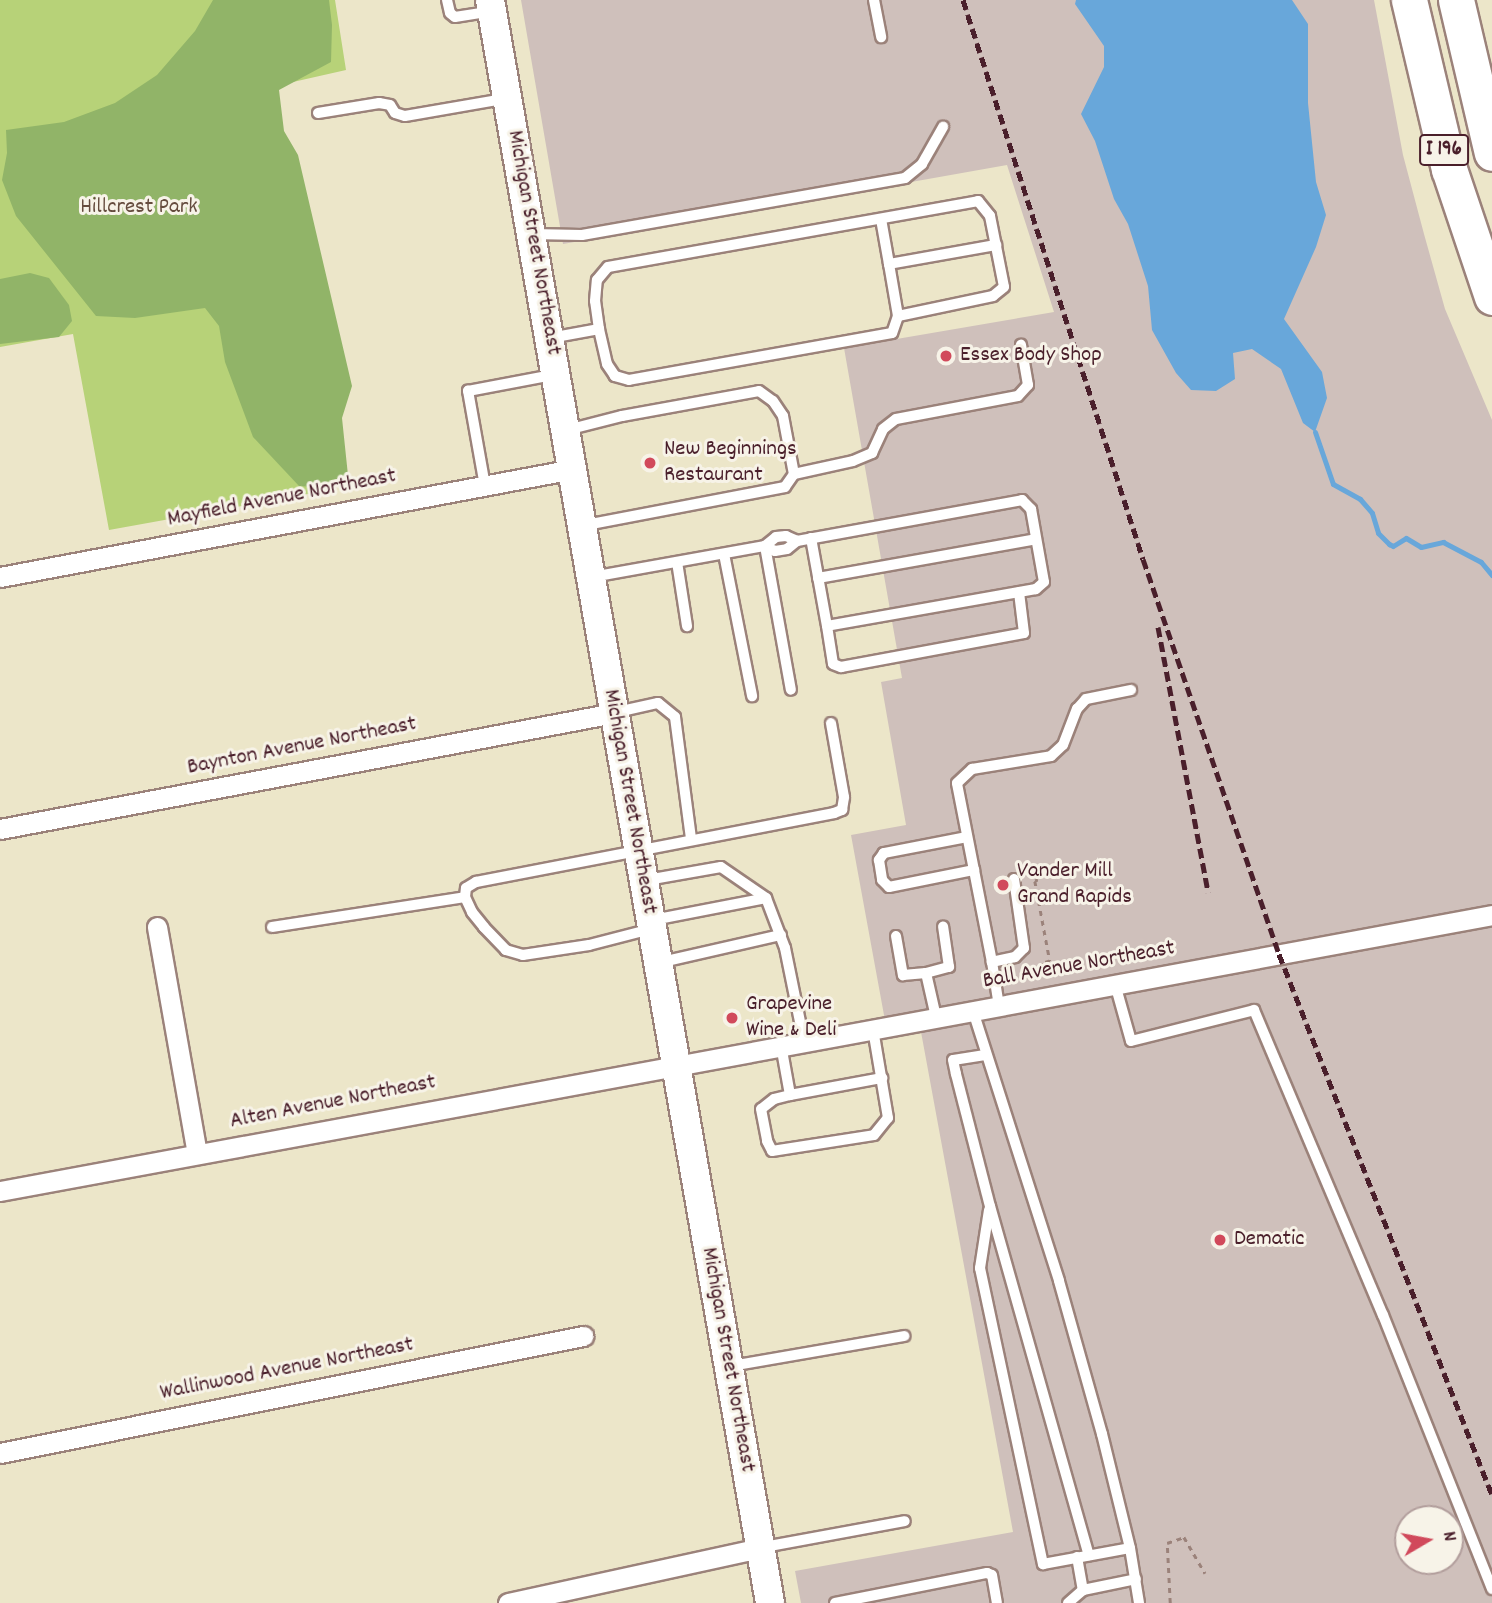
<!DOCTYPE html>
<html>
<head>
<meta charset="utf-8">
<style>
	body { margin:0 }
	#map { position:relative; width:1492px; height:1603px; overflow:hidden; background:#ece6c9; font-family:Dekko,sans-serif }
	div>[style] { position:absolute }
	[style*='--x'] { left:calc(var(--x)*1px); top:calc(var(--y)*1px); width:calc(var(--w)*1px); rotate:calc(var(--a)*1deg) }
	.industrial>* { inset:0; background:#cfc0bb }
	.green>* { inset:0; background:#b7d278 }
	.forest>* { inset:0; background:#91b468 }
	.water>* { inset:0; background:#68a7da }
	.stream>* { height:5px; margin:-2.5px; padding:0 2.5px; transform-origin:2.5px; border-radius:2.5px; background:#68a7da }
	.path>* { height:2.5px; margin-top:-1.25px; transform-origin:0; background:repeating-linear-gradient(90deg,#9b827a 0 5px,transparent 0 10px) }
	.roads { filter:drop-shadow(2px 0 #9b827a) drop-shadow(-2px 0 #9b827a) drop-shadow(0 2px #9b827a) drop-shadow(0 -2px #9b827a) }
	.service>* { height:10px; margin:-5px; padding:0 5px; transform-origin:5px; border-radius:5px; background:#fff }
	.minor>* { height:19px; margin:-9.5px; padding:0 9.5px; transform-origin:9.5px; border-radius:9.5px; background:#fff }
	.secondary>* { height:28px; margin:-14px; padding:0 14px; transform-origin:14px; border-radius:14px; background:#fff }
	.motorway>* { height:35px; margin:-17.5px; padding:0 17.5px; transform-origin:17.5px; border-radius:17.5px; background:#fff }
	.rail>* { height:5px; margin-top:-2.5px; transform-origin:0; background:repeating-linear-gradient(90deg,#4a1f2b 0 10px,transparent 0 15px) }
	.dots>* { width:19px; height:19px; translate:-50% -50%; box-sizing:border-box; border:4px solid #f7f3e8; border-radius:50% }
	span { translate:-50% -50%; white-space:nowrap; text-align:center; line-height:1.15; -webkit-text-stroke:6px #f7f3e8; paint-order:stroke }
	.shield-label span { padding:2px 5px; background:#f7f3e8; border:2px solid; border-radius:5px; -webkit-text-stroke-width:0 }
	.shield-label { font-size:21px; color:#4a1f2b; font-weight:700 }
	.park-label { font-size:23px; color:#654c3e }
	.street-label { font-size:23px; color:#4a1f2b }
	.poi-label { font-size:23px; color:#4a1f2b }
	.left { translate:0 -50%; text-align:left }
	.north { position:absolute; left:1394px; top:1505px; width:70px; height:70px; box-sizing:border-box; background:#f7f3e8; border:2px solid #b29e9c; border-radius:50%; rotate:80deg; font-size:19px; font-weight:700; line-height:28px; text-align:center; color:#4a1f2b }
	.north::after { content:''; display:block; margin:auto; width:24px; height:32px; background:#d1495b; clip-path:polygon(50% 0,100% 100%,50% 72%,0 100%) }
</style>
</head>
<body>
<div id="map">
	<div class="industrial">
		<div style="clip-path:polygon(evenodd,521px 0,1374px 0,1403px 155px,1424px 234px,1445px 309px,1492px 420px,1492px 1603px,801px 1603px,795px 1571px,1013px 1532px,919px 1021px,886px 1026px,851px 835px,906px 825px,881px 682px,902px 678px,844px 348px,1054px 312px,1007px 165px,563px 244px,521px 0,1408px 1519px,1450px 1519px,1450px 1561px,1408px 1561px,1408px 1519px)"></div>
	</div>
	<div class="green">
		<div style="clip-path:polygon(0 0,335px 0,346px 70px,262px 89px,325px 491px,109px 530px,73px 334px,0 347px)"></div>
	</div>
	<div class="forest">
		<div style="clip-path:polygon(213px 0,329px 0,332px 25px,331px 62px,279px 90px,284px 131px,298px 155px,352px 386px,342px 418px,349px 485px,331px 488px,299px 486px,253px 437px,225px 362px,219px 326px,205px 308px,135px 318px,96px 316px,16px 216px,2px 180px,7px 153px,6px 130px,64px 122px,115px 103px,157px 75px,195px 31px)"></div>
		<div style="clip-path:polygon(30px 273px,49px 278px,69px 305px,72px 321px,59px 337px,0 344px,0 279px)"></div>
	</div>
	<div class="water">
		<div style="clip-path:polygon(1076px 0,1292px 0,1308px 24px,1308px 103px,1316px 182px,1326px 215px,1316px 247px,1284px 319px,1322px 372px,1327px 398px,1315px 432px,1303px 423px,1281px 369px,1252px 349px,1233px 353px,1235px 379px,1216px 391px,1191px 390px,1176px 373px,1152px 330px,1148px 286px,1128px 224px,1114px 199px,1095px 141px,1081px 114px,1104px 67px,1104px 46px,1075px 4px)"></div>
	</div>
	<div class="stream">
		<div style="--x:1315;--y:432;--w:55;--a:70.9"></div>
		<div style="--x:1333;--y:484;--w:31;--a:29"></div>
		<div style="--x:1360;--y:499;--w:18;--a:49"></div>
		<div style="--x:1372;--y:513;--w:21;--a:73"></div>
		<div style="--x:1378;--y:533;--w:16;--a:45"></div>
		<div style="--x:1389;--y:544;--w:4;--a:27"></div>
		<div style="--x:1393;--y:546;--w:15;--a:-32"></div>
		<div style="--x:1406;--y:538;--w:17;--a:31"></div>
		<div style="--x:1421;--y:547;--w:23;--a:-13"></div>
		<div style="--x:1443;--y:542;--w:43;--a:27.8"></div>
		<div style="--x:1481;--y:562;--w:17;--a:50"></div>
	</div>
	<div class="path">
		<div style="--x:1038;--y:880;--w:3;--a:162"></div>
		<div style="--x:1035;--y:881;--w:81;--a:79.4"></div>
		<div style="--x:1050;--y:961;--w:7;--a:164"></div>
		<div style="--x:1043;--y:963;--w:13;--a:108"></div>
		<div style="--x:1170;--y:1603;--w:60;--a:-92.9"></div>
		<div style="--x:1167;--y:1543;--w:18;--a:-19"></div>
		<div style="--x:1184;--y:1537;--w:42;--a:59.7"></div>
	</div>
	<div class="roads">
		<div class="service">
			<div style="--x:447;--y:0;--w:13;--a:77"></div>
			<div style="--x:450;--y:13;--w:6;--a:39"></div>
			<div style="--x:455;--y:17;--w:33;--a:-9"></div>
			<div style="--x:874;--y:0;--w:38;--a:79"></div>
			<div style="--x:318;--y:113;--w:62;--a:-9.3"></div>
			<div style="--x:379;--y:103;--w:11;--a:10"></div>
			<div style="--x:390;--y:105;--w:9;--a:58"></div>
			<div style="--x:395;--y:113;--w:10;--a:17"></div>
			<div style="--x:405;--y:116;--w:99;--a:-9.8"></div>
			<div style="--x:881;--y:219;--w:46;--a:79.9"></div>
			<div style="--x:532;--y:234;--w:50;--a:1.1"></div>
			<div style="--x:582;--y:235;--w:328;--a:-10"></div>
			<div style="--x:905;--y:178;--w:22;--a:-39"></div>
			<div style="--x:922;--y:164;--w:43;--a:-60.4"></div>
			<div style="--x:898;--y:316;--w:53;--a:-99.8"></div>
			<div style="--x:889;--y:264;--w:109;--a:-10.1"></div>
			<div style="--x:550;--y:338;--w:50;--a:-10.4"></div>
			<div style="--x:599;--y:329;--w:28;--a:-98"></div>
			<div style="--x:595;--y:301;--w:21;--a:-85"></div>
			<div style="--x:597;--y:280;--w:17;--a:-50"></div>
			<div style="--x:608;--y:267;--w:376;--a:-10.1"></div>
			<div style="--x:978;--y:201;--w:19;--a:51"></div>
			<div style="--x:990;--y:216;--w:72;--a:78.8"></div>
			<div style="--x:1004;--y:287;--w:14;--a:141"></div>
			<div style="--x:993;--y:296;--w:97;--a:168.1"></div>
			<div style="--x:898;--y:316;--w:18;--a:109"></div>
			<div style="--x:892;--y:333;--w:267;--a:169.9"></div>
			<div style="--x:629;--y:380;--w:15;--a:-164"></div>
			<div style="--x:615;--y:376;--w:14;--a:-124"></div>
			<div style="--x:607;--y:364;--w:36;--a:-103"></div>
			<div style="--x:567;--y:430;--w:57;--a:-14.3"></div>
			<div style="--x:622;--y:416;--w:139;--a:-10.3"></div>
			<div style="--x:759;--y:391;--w:17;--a:36"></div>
			<div style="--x:773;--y:401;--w:18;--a:56"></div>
			<div style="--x:783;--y:416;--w:59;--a:79.3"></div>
			<div style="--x:794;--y:474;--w:16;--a:125"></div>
			<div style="--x:785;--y:487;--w:204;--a:169.2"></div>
			<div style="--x:794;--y:474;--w:60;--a:-12.4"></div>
			<div style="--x:853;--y:461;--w:21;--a:-23"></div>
			<div style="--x:872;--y:453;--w:26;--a:-65"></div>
			<div style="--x:883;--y:429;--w:16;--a:-38"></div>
			<div style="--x:896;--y:419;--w:124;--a:-10.7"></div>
			<div style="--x:1018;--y:396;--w:15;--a:-48"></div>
			<div style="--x:1028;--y:385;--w:41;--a:-99.9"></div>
			<div style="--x:485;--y:486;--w:97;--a:-100.1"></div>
			<div style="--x:468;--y:391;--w:86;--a:-10.7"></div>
			<div style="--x:811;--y:538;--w:89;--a:79.7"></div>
			<div style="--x:765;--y:546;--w:11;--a:27"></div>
			<div style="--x:775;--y:551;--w:12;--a:-9"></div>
			<div style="--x:787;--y:549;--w:13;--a:-39"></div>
			<div style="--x:797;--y:541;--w:229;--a:-10.3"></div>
			<div style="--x:1022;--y:500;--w:13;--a:45"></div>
			<div style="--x:1031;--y:509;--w:74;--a:79.9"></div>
			<div style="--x:1044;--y:582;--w:11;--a:139"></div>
			<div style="--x:1036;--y:589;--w:212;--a:170"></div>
			<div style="--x:827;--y:626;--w:38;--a:81"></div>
			<div style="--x:833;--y:664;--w:9;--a:21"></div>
			<div style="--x:841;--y:667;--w:186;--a:-10.5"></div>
			<div style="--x:1024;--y:633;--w:41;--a:-97"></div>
			<div style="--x:765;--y:546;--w:146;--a:79.8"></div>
			<div style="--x:724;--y:554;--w:145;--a:78.8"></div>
			<div style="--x:677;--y:562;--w:65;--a:81.1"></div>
			<div style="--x:592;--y:577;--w:176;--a:-10.2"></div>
			<div style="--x:765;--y:546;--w:14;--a:-39"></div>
			<div style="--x:776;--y:537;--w:10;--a:-6"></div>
			<div style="--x:786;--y:536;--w:12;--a:24"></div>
			<div style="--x:818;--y:578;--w:221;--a:-10.1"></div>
			<div style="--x:617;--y:712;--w:42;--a:-12.4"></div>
			<div style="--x:658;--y:703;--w:22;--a:39"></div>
			<div style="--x:675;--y:717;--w:123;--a:82.5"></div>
			<div style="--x:967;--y:837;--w:85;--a:169.1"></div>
			<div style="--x:884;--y:853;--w:9;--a:126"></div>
			<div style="--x:879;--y:860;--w:20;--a:81"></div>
			<div style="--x:882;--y:880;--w:10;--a:45"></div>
			<div style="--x:889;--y:887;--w:87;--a:-11.3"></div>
			<div style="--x:1014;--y:879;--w:70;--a:81.8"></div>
			<div style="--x:1024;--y:948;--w:13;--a:135"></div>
			<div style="--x:1015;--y:957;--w:24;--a:168"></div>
			<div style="--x:992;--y:962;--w:182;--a:-101.1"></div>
			<div style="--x:957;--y:783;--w:21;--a:-43"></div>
			<div style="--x:972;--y:769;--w:80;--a:-9.3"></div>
			<div style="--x:1051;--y:756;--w:16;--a:-43"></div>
			<div style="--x:1063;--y:745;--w:39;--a:-69"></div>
			<div style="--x:1077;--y:709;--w:13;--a:-48"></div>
			<div style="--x:1086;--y:699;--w:46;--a:-11.3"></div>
			<div style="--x:647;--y:880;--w:75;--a:-10"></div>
			<div style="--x:721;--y:867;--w:55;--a:34.6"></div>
			<div style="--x:766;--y:898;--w:53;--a:69.2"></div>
			<div style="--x:785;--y:948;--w:95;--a:78.5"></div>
			<div style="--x:653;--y:920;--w:115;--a:-11"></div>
			<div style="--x:272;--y:927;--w:195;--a:-8.8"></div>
			<div style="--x:651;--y:929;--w:64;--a:165.5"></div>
			<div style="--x:589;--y:945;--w:67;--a:171.4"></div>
			<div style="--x:523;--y:955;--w:18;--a:-164"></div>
			<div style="--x:506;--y:950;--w:32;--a:-134"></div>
			<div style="--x:484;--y:927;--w:19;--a:-129"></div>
			<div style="--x:472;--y:912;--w:17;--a:-115"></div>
			<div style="--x:465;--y:897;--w:9;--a:-84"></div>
			<div style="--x:466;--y:888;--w:12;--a:-31"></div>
			<div style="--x:476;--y:882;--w:365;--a:-10.9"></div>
			<div style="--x:834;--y:813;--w:9;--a:-21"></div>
			<div style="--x:842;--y:810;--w:13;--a:-81"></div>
			<div style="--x:844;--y:797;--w:75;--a:-100"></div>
			<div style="--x:896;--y:936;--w:40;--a:80"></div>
			<div style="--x:903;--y:975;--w:23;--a:-5"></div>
			<div style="--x:926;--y:973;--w:24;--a:-15"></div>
			<div style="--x:949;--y:967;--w:41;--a:-98.3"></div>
			<div style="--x:662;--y:962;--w:122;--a:-12.8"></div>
			<div style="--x:992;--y:962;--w:45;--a:81"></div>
			<div style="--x:926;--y:973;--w:45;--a:77.2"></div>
			<div style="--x:1115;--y:984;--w:59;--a:74.3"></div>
			<div style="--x:1131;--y:1041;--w:127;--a:-14.1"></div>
			<div style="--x:1254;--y:1010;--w:331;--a:67.1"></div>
			<div style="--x:1383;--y:1315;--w:295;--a:68.3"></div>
			<div style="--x:973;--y:1011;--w:283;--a:72.3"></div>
			<div style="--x:1059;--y:1281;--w:159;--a:74.3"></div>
			<div style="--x:1102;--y:1434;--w:117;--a:76.2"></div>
			<div style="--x:1130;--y:1548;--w:56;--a:80.7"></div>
			<div style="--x:781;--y:1045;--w:51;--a:79.8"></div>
			<div style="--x:790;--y:1095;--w:16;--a:166"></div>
			<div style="--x:774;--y:1099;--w:16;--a:142"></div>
			<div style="--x:761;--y:1109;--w:33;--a:79"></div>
			<div style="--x:767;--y:1141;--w:11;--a:63"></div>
			<div style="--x:772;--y:1151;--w:103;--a:-8.9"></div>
			<div style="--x:874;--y:1135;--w:22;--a:-51"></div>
			<div style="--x:888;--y:1118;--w:90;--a:-99.6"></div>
			<div style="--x:985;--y:1055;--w:32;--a:171"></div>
			<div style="--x:953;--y:1060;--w:14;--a:78"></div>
			<div style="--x:956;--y:1074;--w:136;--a:75.6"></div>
			<div style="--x:990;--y:1206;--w:363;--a:74.2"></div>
			<div style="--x:790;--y:1095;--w:94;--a:-10.5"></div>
			<div style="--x:989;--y:1210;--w:59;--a:98.8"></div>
			<div style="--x:980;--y:1268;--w:303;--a:78"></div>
			<div style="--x:1043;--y:1564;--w:88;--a:-10.4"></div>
			<div style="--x:731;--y:1366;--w:176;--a:-9.8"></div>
			<div style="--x:764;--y:1547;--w:143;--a:-10.4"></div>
			<div style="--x:1077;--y:1557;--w:34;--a:80"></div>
			<div style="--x:835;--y:1603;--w:155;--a:-11.2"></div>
			<div style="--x:987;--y:1573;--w:5;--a:22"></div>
			<div style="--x:992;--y:1575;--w:28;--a:80"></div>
			<div style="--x:1068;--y:1603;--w:20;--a:-41"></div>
			<div style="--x:1083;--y:1590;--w:54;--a:-11.7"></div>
		</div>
		<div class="minor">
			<div style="--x:0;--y:577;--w:583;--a:-10.67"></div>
			<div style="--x:0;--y:829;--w:625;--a:-10.7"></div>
			<div style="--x:157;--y:927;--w:230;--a:80"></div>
			<div style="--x:0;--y:1191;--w:1517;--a:-10.48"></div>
			<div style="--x:0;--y:1453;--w:595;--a:-11.35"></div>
			<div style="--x:508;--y:1603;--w:258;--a:-12.3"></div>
		</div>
		<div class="secondary">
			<div style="--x:490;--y:0;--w:1627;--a:80.09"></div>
		</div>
		<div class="motorway">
			<div style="--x:1409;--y:0;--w:174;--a:76.7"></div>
			<div style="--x:1449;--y:169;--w:135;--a:71.4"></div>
			<div style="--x:1456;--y:0;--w:157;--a:76.8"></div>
		</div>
	</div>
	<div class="rail">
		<div style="--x:963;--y:0;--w:587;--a:72.15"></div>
		<div style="--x:1143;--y:559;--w:418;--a:71"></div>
		<div style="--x:1279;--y:954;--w:581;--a:68.51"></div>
		<div style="--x:1158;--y:627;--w:270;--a:79.3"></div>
	</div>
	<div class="dots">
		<div style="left:946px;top:356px;background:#d1495b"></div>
		<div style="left:650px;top:463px;background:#d1495b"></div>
		<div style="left:1003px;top:885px;background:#d1495b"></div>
		<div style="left:732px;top:1018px;background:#d1495b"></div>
		<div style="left:1220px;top:1240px;background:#d1495b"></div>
	</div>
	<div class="shield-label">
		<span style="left:1444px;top:150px">I 196</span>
	</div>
	<div class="park-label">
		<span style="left:139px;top:208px">Hillcrest Park</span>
	</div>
	<div class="street-label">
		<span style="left:533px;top:243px;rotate:80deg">Michigan Street Northeast</span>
		<span style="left:282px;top:499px;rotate:-11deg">Mayfield Avenue Northeast</span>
		<span style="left:302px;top:747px;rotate:-11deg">Baynton Avenue Northeast</span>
		<span style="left:629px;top:802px;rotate:80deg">Michigan Street Northeast</span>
		<span style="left:1079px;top:966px;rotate:-10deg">Ball Avenue Northeast</span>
		<span style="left:333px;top:1103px;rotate:-11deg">Alten Avenue Northeast</span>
		<span style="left:727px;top:1360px;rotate:80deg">Michigan Street Northeast</span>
		<span style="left:287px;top:1370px;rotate:-11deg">Wallinwood Avenue Northeast</span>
	</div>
	<div class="poi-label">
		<span class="left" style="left:960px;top:356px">Essex Body Shop</span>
		<span class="left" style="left:664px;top:463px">New Beginnings<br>Restaurant</span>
		<span class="left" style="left:1017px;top:885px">Vander Mill<br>Grand Rapids</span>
		<span class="left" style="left:746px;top:1018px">Grapevine<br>Wine &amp; Deli</span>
		<span class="left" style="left:1234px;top:1240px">Dematic</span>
	</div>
	<div class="north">N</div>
</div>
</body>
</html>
